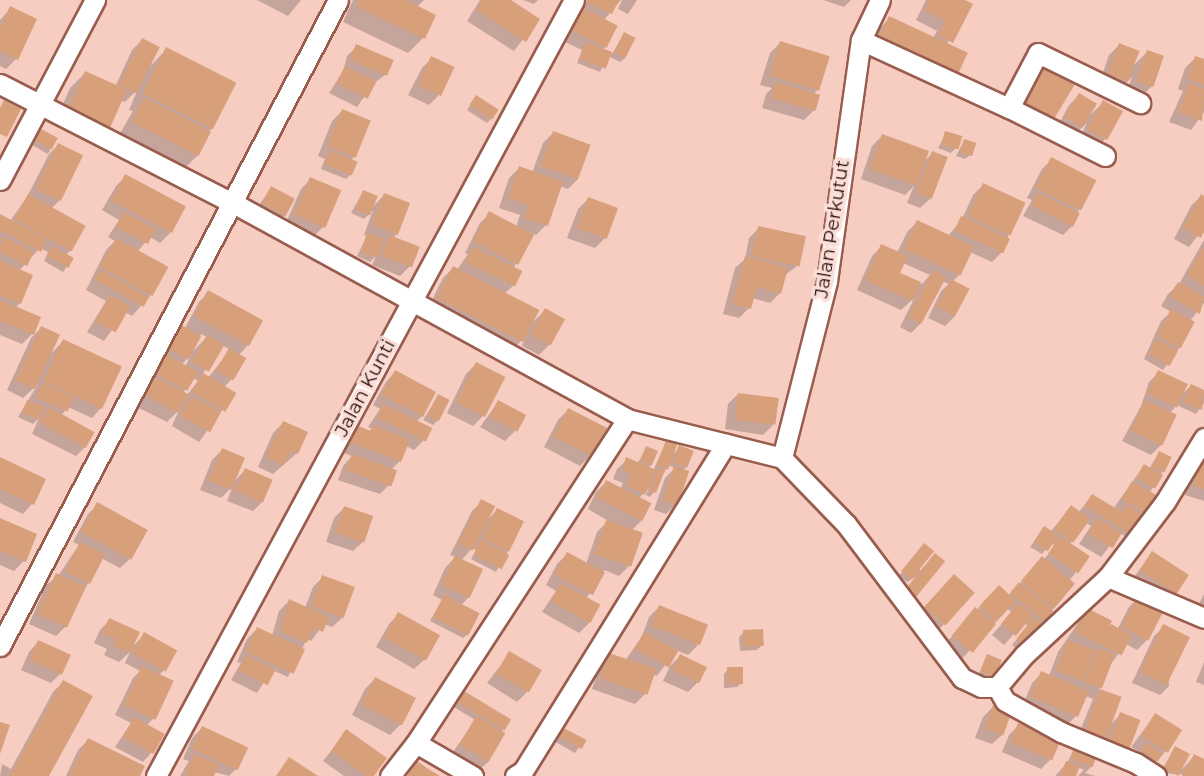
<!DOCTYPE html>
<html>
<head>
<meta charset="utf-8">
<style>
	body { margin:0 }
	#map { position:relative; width:1204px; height:776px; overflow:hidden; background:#f7cdc2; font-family:Montserrat,sans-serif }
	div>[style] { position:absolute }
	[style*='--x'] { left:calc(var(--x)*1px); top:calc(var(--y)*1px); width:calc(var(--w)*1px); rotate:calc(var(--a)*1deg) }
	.shadow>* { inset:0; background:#0003 }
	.building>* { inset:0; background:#d7a07b; transform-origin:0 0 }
	.roads { filter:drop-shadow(2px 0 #995d4e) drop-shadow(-2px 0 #995d4e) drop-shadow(0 2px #995d4e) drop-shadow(0 -2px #995d4e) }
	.minor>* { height:19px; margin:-9.5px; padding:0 9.5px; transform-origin:9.5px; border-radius:9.5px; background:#fff }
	span { translate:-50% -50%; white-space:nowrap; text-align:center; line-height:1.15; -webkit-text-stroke:7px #fbded7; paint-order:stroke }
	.street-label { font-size:19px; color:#27100a }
</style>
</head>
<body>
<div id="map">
	<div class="shadow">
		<div style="clip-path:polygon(257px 0,301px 0,288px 16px)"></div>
		<div style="clip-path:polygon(353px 0,424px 0,417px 7px,423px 38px,408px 53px,343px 22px)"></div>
		<div style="clip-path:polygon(480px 0,507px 0,538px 19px,514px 51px,467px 21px)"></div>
		<div style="clip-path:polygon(523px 0,538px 0,534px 4px)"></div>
		<div style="clip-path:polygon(587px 0,621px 0,604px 20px,616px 26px,603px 50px,612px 54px,624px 34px,625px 58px,620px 62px,608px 56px,600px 72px,577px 63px,582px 50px,563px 41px)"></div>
		<div style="clip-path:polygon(622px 0,637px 0,628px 14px,618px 9px)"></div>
		<div style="clip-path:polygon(823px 0,851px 0,844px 7px)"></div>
		<div style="clip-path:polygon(926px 0,964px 0,947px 45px,956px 75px,941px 90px,864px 54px,875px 33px,890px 18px,933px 38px,937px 31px,916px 20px)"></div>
		<div style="clip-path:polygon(11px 8px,16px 59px,6px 69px,0 66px,0 20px)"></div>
		<div style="clip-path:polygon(142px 40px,148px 68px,166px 50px,234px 84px,198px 155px,183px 170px,118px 137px,133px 111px,129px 110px,138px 89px,125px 102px,121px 100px,108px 128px,93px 143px,54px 125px,70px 88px,85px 73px,115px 87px,132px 50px)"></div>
		<div style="clip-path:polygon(780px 43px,828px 57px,818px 89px,813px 95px,814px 110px,804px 120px,762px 108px,766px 94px,772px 88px,760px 85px,770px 53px)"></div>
		<div style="clip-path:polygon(1119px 45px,1133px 66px,1147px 52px,1152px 86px,1142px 96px,1127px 91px,1132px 77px,1118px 91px,1099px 84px,1109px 55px)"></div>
		<div style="clip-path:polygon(357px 46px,385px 75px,373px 84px,357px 107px,329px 93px,343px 71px,347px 56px)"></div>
		<div style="clip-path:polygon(432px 58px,439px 95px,429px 105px,408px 95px,422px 68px)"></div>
		<div style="clip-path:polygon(1195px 58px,1204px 61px,1204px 112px,1191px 130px,1169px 122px,1183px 91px,1178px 89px,1185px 68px)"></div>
		<div style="clip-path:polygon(1041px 61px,1054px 118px,1044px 128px,1010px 108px)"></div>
		<div style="clip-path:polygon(1079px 95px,1090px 115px,1104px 102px,1105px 139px,1095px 149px,1079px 139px,1087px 123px,1073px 136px,1057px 128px,1069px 105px)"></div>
		<div style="clip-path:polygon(476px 97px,491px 119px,487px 123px,467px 110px)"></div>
		<div style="clip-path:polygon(342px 111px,354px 157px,350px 161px,351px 174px,346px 179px,321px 169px,325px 159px,318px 156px,332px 121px)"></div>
		<div style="clip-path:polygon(41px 131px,56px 138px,48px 154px,32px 145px)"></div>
		<div style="clip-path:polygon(553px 133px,578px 179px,568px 189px,560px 186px,546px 225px,536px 235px,533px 234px,513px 269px,514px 285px,504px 294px,531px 324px,545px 310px,563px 319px,549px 345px,539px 355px,522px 346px,525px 337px,512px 350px,428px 308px,443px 278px,453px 268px,457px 270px,468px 254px,465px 253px,480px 223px,489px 214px,516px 227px,520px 215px,499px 208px,509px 178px,519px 168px,532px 173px,543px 143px)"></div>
		<div style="clip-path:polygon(946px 133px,956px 148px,951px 153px,938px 148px)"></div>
		<div style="clip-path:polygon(882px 136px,923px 162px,933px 153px,930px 199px,920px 208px,907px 203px,914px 186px,905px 195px,861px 179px,872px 146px)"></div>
		<div style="clip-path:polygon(964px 141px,970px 155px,965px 159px,956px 156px)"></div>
		<div style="clip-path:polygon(58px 145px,59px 201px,51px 209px,71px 250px,66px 255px,72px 259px,63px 272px,44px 261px,48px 252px,40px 248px,19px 271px,20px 303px,15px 308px,39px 318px,32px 334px,22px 344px,0 335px,0 216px,10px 221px,27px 197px,49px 154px)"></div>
		<div style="clip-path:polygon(1052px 159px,1079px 209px,1073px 225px,1063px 235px,1023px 216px,1032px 200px,1027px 198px,1042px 169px)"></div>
		<div style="clip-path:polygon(126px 176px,170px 233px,160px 243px,150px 237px,137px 252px,151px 295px,132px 316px,125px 312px,104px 341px,87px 332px,106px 301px,86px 290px,106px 250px,115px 241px,108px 237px,119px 220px,102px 210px,116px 186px)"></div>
		<div style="clip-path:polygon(311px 179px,323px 227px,313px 237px,285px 225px,301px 189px)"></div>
		<div style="clip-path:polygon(evenodd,983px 185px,1009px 234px,1002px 252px,992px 262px,970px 252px,960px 274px,952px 282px,955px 316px,945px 326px,928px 318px,941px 291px,949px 284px,942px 281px,921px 323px,911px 333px,900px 327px,915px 297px,901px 310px,857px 290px,872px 256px,882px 246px,897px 253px,907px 232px,917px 222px,948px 236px,962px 219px,973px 195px,983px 185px,903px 263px,930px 275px,922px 284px,898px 274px,903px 263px)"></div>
		<div style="clip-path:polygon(271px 188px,285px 215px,275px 225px,253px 214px)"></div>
		<div style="clip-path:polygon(363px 192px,371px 209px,384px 195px,397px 234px,393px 238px,410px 266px,400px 276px,372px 265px,376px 256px,370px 262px,357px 256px,367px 236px,364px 235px,373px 210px,364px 219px,351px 213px)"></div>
		<div style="clip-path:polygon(1201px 196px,1204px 198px,1204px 228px,1189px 247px,1174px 239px,1191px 206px)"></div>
		<div style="clip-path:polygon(588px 199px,605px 238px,595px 248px,567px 238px,578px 209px)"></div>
		<div style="clip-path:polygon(759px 228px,797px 266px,785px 275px,780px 293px,770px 303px,752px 298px,749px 308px,739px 318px,723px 314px,735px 268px,745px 259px,749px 238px)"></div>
		<div style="clip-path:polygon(1204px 240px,1204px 303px,1190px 321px,1180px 347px,1163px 370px,1144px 359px,1161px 321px,1171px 312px,1161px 306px,1168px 294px,1179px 284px)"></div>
		<div style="clip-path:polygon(evenodd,209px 292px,248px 345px,238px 356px,231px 380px,224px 387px,234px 394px,199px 442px,172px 426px,179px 410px,167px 422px,133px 405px,155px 356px,185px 328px,199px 302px,209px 292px,201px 334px,207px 337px,191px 353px,190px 352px,201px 334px,209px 292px,222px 345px,230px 350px,208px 378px,202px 375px,222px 345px,209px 292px,191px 355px,185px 367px,181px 365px,191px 355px,209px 292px,193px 378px,198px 381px,187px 395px,183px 393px,193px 378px)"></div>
		<div style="clip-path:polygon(41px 328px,49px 356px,63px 341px,101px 408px,92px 418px,68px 407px,61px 416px,86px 446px,76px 456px,32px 434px,39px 418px,33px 424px,18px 417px,38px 384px,23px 398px,7px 390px,31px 338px)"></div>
		<div style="clip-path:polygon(476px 364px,483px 416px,473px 426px,447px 413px,466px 374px)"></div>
		<div style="clip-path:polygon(395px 372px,422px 416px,416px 422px,424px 440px,414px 450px,406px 446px,400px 461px,391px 470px,395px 471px,390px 484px,380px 494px,338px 480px,343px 466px,352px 456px,341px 452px,347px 437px,357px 427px,368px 432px,372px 429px,368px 427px,380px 409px,373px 405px,386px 382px)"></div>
		<div style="clip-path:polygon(1159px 372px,1181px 395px,1191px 386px,1204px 392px,1204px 403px,1196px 414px,1177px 405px,1169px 414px,1161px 445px,1151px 455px,1122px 441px,1141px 406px,1149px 382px)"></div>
		<div style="clip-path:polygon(738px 394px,773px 425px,763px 435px,725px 429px,728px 404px)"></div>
		<div style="clip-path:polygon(438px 396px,437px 421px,433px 425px,423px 420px)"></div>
		<div style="clip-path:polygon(498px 402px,515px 431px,505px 441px,480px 427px)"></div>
		<div style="clip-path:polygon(568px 410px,590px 456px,580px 466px,544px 447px,558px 420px)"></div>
		<div style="clip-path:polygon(283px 423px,297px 453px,273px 474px,258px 467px,273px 433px)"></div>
		<div style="clip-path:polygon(666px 442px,671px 456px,680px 447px,687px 466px,683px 470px,676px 504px,666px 514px,654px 510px,665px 478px,675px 468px,668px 465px,654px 492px,650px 497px,646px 495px,649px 488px,639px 498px,641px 521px,631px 531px,629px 566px,619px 576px,604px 570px,586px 599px,589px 623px,579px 633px,542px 612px,556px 591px,546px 585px,557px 564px,567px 554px,586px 564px,597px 532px,607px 522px,617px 526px,588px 509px,596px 492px,606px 482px,620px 489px,623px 483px,613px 479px,617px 469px,627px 460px,637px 464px,647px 448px,651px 465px,648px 468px,653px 471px)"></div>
		<div style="clip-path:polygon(222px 450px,233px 483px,245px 470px,263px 501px,253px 511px,227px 501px,233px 486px,221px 498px,200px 490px,212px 460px)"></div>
		<div style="clip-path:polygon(1159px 453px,1163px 471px,1149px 494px,1146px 513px,1128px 538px,1120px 533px,1101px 557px,1079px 544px,1091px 526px,1086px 523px,1069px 545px,1088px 557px,1069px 581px,1072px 584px,1020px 651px,1012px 645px,1028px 626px,1024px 623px,1004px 645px,992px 635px,1012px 612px,1007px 609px,960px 661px,943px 646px,989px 597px,1008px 596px,1044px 560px,1054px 545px,1051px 543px,1042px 554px,1030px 547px,1040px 533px,1050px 532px,1071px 508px,1078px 513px,1092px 496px,1113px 509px,1140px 471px,1144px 466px,1149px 469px)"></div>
		<div style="clip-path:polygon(0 459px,32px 504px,23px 514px,0 503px)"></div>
		<div style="clip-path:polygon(1201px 464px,1204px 465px,1204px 501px,1185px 495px,1191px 474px)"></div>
		<div style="clip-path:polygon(481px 502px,487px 520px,497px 510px,508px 551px,496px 572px,471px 559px,476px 550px,472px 548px,461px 561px,469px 597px,460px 606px,468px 634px,463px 638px,430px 621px,442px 600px,433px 595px,445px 568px,455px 557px,450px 555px,472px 511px)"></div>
		<div style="clip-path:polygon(98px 505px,130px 559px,120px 568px,101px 558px,66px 626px,56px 636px,29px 624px,46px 585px,58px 576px,79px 545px,73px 542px,88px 514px)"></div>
		<div style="clip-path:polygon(344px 508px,371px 517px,363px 542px,353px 551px,326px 542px,334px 518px)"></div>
		<div style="clip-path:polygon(0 520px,24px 561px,14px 571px,0 565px)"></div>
		<div style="clip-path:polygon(920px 550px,920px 571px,935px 555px,915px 597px,905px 606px,897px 601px,916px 577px,907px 582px,899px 576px)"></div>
		<div style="clip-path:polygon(1152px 553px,1175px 593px,1165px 603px,1131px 581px)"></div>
		<div style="clip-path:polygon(323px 577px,342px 618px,332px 627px,324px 624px,311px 641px,307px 639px,288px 677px,272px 670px,257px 693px,231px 680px,241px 663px,237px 662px,247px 639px,257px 629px,272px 636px,279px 611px,289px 601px,305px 608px,313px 587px)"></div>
		<div style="clip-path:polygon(944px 586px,972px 593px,934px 635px,915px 617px)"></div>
		<div style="clip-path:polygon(1204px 594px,1204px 617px,1192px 617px)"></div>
		<div style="clip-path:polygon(1139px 597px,1147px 640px,1137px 650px,1126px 644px,1110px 665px,1099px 690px,1120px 698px,1110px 725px,1121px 714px,1130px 746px,1120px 756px,1075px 743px,1093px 699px,1085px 696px,1077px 715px,1067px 725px,1022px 707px,1032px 683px,1042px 673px,1049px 676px,1058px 652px,1087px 610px,1117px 630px,1129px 607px)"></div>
		<div style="clip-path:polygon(659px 607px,698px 645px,688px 655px,676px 650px,657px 676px,652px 674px,645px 694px,635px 704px,592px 689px,600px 665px,610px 655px,625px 661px,642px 636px,649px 617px)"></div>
		<div style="clip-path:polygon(399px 614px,424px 660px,414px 669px,376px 647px,389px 624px)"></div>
		<div style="clip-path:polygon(110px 620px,132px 647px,144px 635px,165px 669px,158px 676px,153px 719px,146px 726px,152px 752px,143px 762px,115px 747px,131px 723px,115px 715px,133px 678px,140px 671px,125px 663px,130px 652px,119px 662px,104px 655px,107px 649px,94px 643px,100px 630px)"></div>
		<div style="clip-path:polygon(1164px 627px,1169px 686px,1160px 695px,1132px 683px,1154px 636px)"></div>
		<div style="clip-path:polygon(744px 632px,762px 645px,757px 650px,740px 651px,739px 637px)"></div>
		<div style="clip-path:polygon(38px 642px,61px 673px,51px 683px,21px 670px,29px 652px)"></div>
		<div style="clip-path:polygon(510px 653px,527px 692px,517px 702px,487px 683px)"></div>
		<div style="clip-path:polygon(680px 656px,705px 668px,698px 682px,688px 692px,663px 681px,670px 666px)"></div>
		<div style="clip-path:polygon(988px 656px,994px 676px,990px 680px,978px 676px)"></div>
		<div style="clip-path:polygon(1204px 662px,1204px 685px,1196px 682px)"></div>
		<div style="clip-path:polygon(728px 669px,742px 683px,737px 687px,724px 688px,724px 674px)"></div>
		<div style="clip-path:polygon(375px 679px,400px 725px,390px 735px,352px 715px,365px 689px)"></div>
		<div style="clip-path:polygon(63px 682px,48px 776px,0 776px,2px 764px,11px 769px,53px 692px)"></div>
		<div style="clip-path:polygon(460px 698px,503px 729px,489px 761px,479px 770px,451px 755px,475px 720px,454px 707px)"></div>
		<div style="clip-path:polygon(993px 707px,1002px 735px,992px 744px,975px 738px,983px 717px)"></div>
		<div style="clip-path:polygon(1155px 715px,1165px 752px,1152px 765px,1138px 756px,1140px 752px,1131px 747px)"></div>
		<div style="clip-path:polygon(1019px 725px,1051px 759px,1041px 769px,1002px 752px,1009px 735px)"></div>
		<div style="clip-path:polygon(202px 728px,237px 768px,229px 776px,214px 772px,212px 776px,180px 776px,189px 761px,183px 759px,192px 738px)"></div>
		<div style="clip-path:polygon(346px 732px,371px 776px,344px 776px,323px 761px)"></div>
		<div style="clip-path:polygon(556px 732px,584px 740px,575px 753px,552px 740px)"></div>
		<div style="clip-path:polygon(88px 740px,138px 776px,66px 776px,78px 750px)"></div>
		<div style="clip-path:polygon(1075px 747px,1092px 766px,1085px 773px,1095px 776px,1078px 776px,1084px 770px,1077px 767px,1074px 776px,1055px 776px,1067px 763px)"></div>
		<div style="clip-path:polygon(1176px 748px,1181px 770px,1195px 756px,1204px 761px,1204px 776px,1160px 773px)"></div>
	</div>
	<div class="building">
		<div style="clip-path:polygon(360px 0,406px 0,436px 15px,425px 39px,357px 7px)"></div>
		<div style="clip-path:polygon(482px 0,511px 0,540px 19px,526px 42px,476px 10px)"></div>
		<div style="clip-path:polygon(588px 0,619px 0,612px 14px,587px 3px)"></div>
		<div style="clip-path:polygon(929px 0,965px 0,973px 4px,953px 43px,938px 35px,945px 20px,924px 10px)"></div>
		<div style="clip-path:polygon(10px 6px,37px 19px,18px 60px,0 51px,0 29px)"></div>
		<div style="left:583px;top:8px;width:39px;height:25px;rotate:27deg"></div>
		<div style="left:889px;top:16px;width:87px;height:25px;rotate:25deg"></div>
		<div style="left:624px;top:32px;width:13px;height:23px;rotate:27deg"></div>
		<div style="left:142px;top:38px;width:20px;height:52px;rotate:27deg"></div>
		<div style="left:780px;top:41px;width:52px;height:36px;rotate:17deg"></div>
		<div style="left:586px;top:42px;width:28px;height:18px;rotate:21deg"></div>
		<div style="left:1119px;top:43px;width:22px;height:33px;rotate:21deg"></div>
		<div style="left:356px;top:44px;width:41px;height:17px;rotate:23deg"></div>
		<div style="left:166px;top:47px;width:79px;height:52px;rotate:27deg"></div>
		<div style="left:1147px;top:50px;width:18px;height:33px;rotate:19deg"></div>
		<div style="left:431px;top:56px;width:26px;height:32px;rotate:25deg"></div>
		<div style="clip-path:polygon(1195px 56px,1204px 59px,1204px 85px,1187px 79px)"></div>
		<div style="left:1041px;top:59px;width:42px;height:45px;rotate:31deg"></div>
		<div style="left:345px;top:66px;width:35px;height:19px;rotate:27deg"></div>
		<div style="left:85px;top:71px;width:46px;height:42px;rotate:24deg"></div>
		<div style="left:776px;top:82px;width:46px;height:17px;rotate:16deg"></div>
		<div style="clip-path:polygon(1189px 83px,1204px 89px,1202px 121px,1178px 112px)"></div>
		<div style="left:1079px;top:93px;width:21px;height:28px;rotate:31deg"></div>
		<div style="left:476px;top:95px;width:27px;height:12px;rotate:33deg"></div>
		<div style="left:144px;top:98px;width:75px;height:27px;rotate:27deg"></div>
		<div style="clip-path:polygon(4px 100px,21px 109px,7px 137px,0 134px,0 108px)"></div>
		<div style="left:1103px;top:100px;width:23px;height:33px;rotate:29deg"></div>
		<div style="left:342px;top:109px;width:31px;height:40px;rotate:22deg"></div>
		<div style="left:41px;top:129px;width:19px;height:13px;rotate:28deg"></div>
		<div style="left:553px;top:131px;width:40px;height:37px;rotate:20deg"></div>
		<div style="left:945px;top:131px;width:18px;height:14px;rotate:16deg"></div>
		<div style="left:882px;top:134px;width:50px;height:37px;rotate:20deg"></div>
		<div style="left:964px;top:139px;width:13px;height:14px;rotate:18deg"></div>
		<div style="left:58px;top:143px;width:28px;height:51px;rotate:26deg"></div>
		<div style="left:330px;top:150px;width:30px;height:15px;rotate:23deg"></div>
		<div style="left:932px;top:151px;width:17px;height:45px;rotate:21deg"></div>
		<div style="left:1051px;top:157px;width:51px;height:34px;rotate:27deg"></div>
		<div style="clip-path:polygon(519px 166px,563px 182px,548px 226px,524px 218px,529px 206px,508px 198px)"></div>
		<div style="left:125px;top:174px;width:69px;height:30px;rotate:28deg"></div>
		<div style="left:310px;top:177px;width:34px;height:41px;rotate:23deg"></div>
		<div style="left:983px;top:183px;width:47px;height:36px;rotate:25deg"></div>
		<div style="left:271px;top:186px;width:27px;height:20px;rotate:28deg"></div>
		<div style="left:363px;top:190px;width:16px;height:21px;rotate:22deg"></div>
		<div style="left:1038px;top:192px;width:47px;height:15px;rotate:27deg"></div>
		<div style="left:384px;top:193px;width:28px;height:34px;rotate:21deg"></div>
		<div style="left:28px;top:194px;width:66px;height:29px;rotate:29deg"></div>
		<div style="clip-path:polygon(1201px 194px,1204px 196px,1204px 232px,1201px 238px,1183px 228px)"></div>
		<div style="left:588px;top:197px;width:32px;height:33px;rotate:20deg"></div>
		<div style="left:489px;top:211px;width:51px;height:34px;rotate:28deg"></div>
		<div style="left:124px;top:212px;width:36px;height:17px;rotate:28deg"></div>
		<div style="clip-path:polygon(0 214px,47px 239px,41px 252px,0 230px)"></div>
		<div style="left:961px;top:216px;width:54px;height:16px;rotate:25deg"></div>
		<div style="left:917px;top:220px;width:63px;height:32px;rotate:25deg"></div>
		<div style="left:758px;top:226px;width:49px;height:31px;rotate:12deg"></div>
		<div style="left:367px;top:233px;width:18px;height:20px;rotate:19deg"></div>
		<div style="left:389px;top:235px;width:33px;height:22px;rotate:21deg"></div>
		<div style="clip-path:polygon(3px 236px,34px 252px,27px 266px,0 252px)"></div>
		<div style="left:116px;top:238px;width:60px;height:33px;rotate:29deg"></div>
		<div style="clip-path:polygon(881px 244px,908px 256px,900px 273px,921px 282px,913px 301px,865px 280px)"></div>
		<div style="left:52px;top:246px;width:25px;height:11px;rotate:29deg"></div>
		<div style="left:473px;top:247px;width:55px;height:17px;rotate:26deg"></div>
		<div style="clip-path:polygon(1204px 247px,1204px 286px,1187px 275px)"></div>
		<div style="clip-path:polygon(745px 256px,788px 268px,781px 294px,757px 287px,751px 309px,732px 304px)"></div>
		<div style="clip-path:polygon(0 261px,33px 275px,21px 304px,0 295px)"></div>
		<div style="left:453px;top:266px;width:97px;height:36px;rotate:27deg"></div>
		<div style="left:100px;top:270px;width:56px;height:11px;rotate:29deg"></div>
		<div style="left:933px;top:270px;width:15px;height:53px;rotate:28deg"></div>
		<div style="left:951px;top:279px;width:21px;height:31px;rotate:28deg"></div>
		<div style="clip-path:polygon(1178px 282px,1204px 297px,1200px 314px,1169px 296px)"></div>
		<div style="left:208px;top:290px;width:63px;height:29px;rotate:29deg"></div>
		<div style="left:110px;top:295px;width:23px;height:30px;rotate:29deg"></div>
		<div style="clip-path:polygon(0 300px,41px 317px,34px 335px,0 321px)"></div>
		<div style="left:545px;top:308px;width:23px;height:30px;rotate:29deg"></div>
		<div style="left:1171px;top:309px;width:27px;height:30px;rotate:28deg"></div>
		<div style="left:176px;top:322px;width:29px;height:27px;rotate:29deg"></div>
		<div style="left:41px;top:326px;width:21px;height:60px;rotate:25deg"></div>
		<div style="left:207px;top:335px;width:20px;height:31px;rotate:30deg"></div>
		<div style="left:63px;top:339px;width:65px;height:47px;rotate:25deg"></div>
		<div style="left:1156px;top:339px;width:25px;height:17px;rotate:29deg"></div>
		<div style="left:229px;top:348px;width:20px;height:26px;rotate:30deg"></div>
		<div style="left:162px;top:352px;width:41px;height:22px;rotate:29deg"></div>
		<div style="left:476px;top:362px;width:33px;height:45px;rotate:27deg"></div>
		<div style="clip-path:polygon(395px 370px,436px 392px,423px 417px,407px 408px,411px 398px,405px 408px,381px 395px)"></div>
		<div style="left:1158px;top:370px;width:33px;height:26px;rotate:25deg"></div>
		<div style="left:203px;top:373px;width:39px;height:22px;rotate:31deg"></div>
		<div style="left:152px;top:375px;width:41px;height:21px;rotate:28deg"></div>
		<div style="left:42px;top:383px;width:35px;height:16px;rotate:24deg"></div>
		<div style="clip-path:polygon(1191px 384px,1204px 390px,1202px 410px,1183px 402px)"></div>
		<div style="left:738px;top:393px;width:41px;height:27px;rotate:7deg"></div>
		<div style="left:438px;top:394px;width:13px;height:24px;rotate:27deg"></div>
		<div style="left:191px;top:396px;width:34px;height:23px;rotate:28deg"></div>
		<div style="left:27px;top:400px;width:19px;height:14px;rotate:21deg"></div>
		<div style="left:498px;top:400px;width:32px;height:19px;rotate:28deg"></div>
		<div style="left:1145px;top:400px;width:35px;height:34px;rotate:25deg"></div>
		<div style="left:383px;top:404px;width:55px;height:15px;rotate:26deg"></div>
		<div style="left:49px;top:407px;width:52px;height:18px;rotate:29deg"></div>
		<div style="left:568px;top:408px;width:44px;height:32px;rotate:27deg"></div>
		<div style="clip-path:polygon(283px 421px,308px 432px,298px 454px,291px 451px,284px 465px,266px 457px)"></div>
		<div style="clip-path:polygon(356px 425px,371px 431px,373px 425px,410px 440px,401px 462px,350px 442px)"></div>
		<div style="left:666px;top:440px;width:12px;height:27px;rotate:20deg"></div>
		<div style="left:679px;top:445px;width:16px;height:18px;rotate:22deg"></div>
		<div style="left:646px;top:446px;width:13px;height:16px;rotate:23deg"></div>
		<div style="left:222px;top:448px;width:25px;height:35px;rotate:23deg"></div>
		<div style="left:1159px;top:451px;width:14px;height:17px;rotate:25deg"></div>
		<div style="left:352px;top:454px;width:48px;height:17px;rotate:20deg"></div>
		<div style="clip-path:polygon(0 457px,46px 479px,34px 505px,0 489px)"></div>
		<div style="clip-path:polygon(626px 457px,656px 470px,645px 495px,626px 486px,631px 473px,622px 469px)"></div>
		<div style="clip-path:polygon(1201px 462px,1204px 463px,1204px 489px,1193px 485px)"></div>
		<div style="left:1144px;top:464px;width:22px;height:16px;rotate:30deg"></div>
		<div style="left:674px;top:466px;width:16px;height:36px;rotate:18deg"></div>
		<div style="left:245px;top:468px;width:30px;height:25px;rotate:23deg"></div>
		<div style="clip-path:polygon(658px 468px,665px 470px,656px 493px,650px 491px)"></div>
		<div style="left:606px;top:480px;width:51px;height:20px;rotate:27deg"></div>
		<div style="left:1132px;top:481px;width:30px;height:21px;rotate:30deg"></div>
		<div style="clip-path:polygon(1092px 494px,1122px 512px,1127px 505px,1145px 516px,1133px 535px,1084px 506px)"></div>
		<div style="left:481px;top:499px;width:16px;height:50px;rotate:27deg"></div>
		<div style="left:97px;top:502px;width:58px;height:34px;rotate:29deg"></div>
		<div style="left:1071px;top:505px;width:24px;height:29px;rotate:36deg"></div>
		<div style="left:344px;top:506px;width:31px;height:28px;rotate:19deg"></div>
		<div style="left:497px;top:508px;width:30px;height:34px;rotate:26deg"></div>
		<div style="clip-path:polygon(0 518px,37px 534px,26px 562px,0 551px)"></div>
		<div style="left:1097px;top:518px;width:29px;height:18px;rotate:31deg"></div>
		<div style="left:606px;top:520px;width:39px;height:36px;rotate:19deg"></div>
		<div style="left:1044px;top:526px;width:17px;height:19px;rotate:33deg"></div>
		<div style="left:1060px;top:536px;width:36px;height:21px;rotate:34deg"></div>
		<div style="left:481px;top:540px;width:32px;height:16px;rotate:28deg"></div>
		<div style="left:80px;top:542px;width:28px;height:33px;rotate:27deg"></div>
		<div style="left:924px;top:543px;width:13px;height:36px;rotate:39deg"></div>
		<div style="left:1152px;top:551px;width:44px;height:23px;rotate:33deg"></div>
		<div style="left:567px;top:552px;width:43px;height:26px;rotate:28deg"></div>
		<div style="left:935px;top:553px;width:13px;height:47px;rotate:39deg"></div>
		<div style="left:455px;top:556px;width:31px;height:32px;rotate:25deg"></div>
		<div style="left:1042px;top:556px;width:43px;height:33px;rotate:40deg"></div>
		<div style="left:56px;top:573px;width:33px;height:45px;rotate:25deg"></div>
		<div style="left:954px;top:574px;width:28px;height:44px;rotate:42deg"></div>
		<div style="left:322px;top:575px;width:35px;height:33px;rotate:20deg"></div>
		<div style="left:1019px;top:582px;width:45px;height:14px;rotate:40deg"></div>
		<div style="left:561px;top:583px;width:45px;height:21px;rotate:29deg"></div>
		<div style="left:999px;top:585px;width:23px;height:29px;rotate:43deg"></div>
		<div style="left:444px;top:595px;width:40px;height:25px;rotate:27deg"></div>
		<div style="left:1138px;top:595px;width:30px;height:36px;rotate:27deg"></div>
		<div style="clip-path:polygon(289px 599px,329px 617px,323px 632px,314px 628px,307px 643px,280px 631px)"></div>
		<div style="left:1018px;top:603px;width:19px;height:27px;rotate:39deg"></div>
		<div style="left:659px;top:605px;width:53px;height:22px;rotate:22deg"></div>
		<div style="left:975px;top:607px;width:27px;height:37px;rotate:39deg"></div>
		<div style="left:1087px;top:608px;width:28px;height:27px;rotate:27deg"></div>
		<div style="left:398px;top:612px;width:48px;height:29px;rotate:29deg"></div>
		<div style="left:1034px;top:617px;width:13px;height:28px;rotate:39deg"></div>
		<div style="clip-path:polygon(109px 618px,140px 632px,130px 653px,113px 645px,116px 639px,102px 633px)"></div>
		<div style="left:1111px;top:624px;width:24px;height:23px;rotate:28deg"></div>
		<div style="left:1163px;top:624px;width:30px;height:53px;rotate:26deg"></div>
		<div style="left:257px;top:627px;width:53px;height:27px;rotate:25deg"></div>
		<div style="left:763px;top:629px;width:17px;height:20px;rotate:87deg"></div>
		<div style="left:144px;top:632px;width:38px;height:24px;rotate:29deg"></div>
		<div style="left:644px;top:632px;width:39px;height:19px;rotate:29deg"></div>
		<div style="left:38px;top:640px;width:36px;height:22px;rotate:24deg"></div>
		<div style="left:1067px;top:640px;width:29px;height:33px;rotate:20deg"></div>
		<div style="left:1097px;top:648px;width:19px;height:36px;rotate:21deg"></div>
		<div style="left:509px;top:651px;width:38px;height:26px;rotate:30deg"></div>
		<div style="left:609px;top:653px;width:50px;height:27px;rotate:19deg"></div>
		<div style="left:680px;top:654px;width:30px;height:18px;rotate:26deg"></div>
		<div style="left:987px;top:654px;width:16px;height:19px;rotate:22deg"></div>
		<div style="left:246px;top:655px;width:33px;height:17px;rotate:27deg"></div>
		<div style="left:142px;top:666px;width:35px;height:43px;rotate:25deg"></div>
		<div style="left:743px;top:667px;width:17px;height:16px;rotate:90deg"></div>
		<div style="left:1041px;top:671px;width:52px;height:28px;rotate:23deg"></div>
		<div style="left:375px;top:677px;width:46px;height:31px;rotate:27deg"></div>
		<div style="clip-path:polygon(63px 680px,93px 696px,49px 776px,10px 776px)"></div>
		<div style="left:1100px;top:689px;width:23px;height:47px;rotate:20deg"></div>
		<div style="left:464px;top:691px;width:55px;height:13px;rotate:31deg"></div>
		<div style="left:993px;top:705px;width:20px;height:25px;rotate:20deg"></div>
		<div style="left:1120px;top:712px;width:22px;height:30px;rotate:21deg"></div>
		<div style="left:1155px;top:713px;width:32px;height:27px;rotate:32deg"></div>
		<div style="left:476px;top:716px;width:34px;height:33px;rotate:30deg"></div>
		<div style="left:134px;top:717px;width:35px;height:23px;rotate:29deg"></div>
		<div style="clip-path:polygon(0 722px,10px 725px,0 754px)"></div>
		<div style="left:1018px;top:723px;width:46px;height:21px;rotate:23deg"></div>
		<div style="left:202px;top:726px;width:51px;height:25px;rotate:25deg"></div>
		<div style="left:560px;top:726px;width:30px;height:10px;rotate:28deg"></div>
		<div style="clip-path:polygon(346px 729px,387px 758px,374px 776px,367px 776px,331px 751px)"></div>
		<div style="clip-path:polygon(88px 738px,145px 766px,140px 776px,69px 776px)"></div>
		<div style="left:1146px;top:743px;width:20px;height:9px;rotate:33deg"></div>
		<div style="left:1075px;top:745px;width:24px;height:15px;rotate:19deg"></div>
		<div style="left:1175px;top:746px;width:17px;height:25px;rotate:28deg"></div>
		<div style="clip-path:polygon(194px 754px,219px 765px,214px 776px,185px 776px)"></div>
		<div style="clip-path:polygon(1194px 754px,1204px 759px,1204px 776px,1182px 776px)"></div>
		<div style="clip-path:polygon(289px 757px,318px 776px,276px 776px)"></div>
		<div style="clip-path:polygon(417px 761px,430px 770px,440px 776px,407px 776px)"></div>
		<div style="clip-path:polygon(1066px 761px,1080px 766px,1076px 776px,1060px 776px)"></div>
	</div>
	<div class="roads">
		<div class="minor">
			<div style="--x:861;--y:40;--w:163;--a:24.7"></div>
			<div style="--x:0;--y:84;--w:262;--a:27.1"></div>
			<div style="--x:233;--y:203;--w:449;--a:28.7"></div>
			<div style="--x:627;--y:419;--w:160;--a:14.1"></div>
			<div style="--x:782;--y:458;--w:92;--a:45.9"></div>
			<div style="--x:846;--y:524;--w:193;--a:53"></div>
			<div style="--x:962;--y:678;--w:21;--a:25"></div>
			<div style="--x:981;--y:687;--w:16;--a:0"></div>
			<div style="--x:997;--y:687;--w:42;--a:-49.8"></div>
			<div style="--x:1024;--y:655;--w:115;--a:-42.9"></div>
			<div style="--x:1108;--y:577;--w:94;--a:-52.8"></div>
			<div style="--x:1165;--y:502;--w:75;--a:-58.6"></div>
			<div style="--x:1105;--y:156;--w:107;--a:-153.4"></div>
			<div style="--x:1009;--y:108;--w:62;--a:-62.2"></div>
			<div style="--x:1038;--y:53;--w:114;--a:26.1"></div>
			<div style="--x:0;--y:180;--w:204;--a:-62.2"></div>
			<div style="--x:782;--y:458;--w:183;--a:-75.7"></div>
			<div style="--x:827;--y:281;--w:243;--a:-82"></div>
			<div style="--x:861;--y:40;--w:44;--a:-64.6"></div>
			<div style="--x:1108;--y:577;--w:104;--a:23.1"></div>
			<div style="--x:0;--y:646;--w:729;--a:-62.38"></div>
			<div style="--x:997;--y:687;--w:16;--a:60"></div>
			<div style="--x:1005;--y:701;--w:64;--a:29"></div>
			<div style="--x:1061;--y:732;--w:81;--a:22.5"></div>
			<div style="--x:1136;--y:763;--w:24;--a:33"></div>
			<div style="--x:416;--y:743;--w:66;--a:30.1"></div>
			<div style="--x:156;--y:776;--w:881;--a:-61.69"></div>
			<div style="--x:390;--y:776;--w:42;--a:-51.8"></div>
			<div style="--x:416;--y:743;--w:387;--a:-56.9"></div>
			<div style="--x:515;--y:776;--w:9;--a:-32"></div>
			<div style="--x:523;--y:771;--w:385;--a:-58.2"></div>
		</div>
	</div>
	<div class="street-label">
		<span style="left:832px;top:229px;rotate:-81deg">Jalan Perkutut</span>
		<span style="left:365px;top:388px;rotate:-62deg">Jalan Kunti</span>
	</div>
</div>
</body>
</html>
